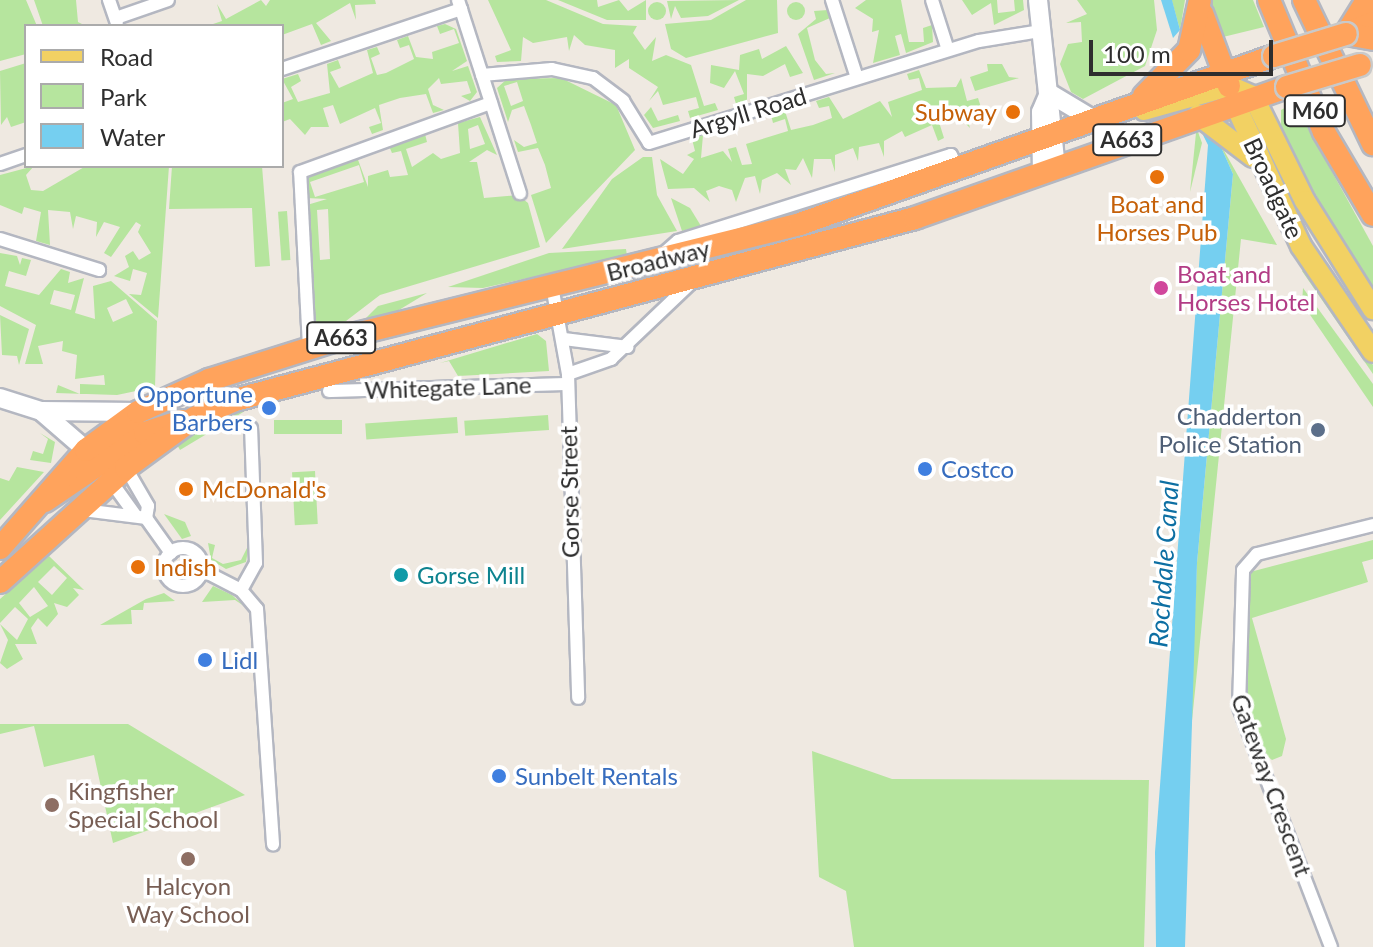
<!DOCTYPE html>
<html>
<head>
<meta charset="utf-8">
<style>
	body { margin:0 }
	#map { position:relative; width:1373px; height:947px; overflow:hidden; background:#efe9e1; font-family:Lato,sans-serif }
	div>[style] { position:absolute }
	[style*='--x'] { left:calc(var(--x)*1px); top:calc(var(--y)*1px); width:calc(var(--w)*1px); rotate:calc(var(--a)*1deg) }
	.green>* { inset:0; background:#b6e59e; transform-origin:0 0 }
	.round { border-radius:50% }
	.water>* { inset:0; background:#75cff0 }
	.roads { filter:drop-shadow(2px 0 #b4b7c1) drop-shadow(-2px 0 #b4b7c1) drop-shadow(0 2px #b4b7c1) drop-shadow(0 -2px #b4b7c1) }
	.street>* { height:12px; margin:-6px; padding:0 6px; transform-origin:6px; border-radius:6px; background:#fff }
	.street>.ring { margin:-6px; padding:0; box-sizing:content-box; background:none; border:12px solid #fff; border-radius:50% }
	.secondary>* { height:18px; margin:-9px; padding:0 9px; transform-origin:9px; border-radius:9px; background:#fff }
	.primary>* { height:20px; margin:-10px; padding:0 10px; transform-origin:10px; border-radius:10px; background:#f2d163 }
	.highway>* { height:22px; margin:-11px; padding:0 11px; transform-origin:11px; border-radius:11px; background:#ffa35c }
	.bridges { filter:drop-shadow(2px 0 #c9c9c9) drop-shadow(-2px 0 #c9c9c9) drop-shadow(0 2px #c9c9c9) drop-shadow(0 -2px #c9c9c9) }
	.highway-bridge>* { height:22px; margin:-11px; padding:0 11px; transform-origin:11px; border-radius:11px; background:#ffa35c }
	.dots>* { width:22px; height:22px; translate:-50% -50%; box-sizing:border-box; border:4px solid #fff; border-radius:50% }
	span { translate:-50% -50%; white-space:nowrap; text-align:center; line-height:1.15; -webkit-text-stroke:7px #fff; paint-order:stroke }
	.shield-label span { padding:2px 6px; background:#fff; border:2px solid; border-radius:6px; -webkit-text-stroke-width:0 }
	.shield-label { font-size:22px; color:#2e2e2e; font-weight:700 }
	.street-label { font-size:24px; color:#2e2e2e }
	.food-label { font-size:24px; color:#c56008 }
	.right { translate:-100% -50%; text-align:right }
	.left { translate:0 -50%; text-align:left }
	.hotel-label { font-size:24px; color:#b23c85 }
	.shop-label { font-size:24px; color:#366cbe }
	.service-label { font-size:24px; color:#4e5e75 }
	.culture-label { font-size:24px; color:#0d838f }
	.education-label { font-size:24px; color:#785e54 }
	.water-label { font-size:26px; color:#0d6fa3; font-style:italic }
	.legend { position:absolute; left:24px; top:24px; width:260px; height:144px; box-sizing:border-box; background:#fff; border:2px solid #ababab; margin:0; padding:10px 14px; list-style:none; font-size:24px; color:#2e2e2e }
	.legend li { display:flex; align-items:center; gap:16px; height:40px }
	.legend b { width:40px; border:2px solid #ababab }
	.scale { position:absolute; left:1089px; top:40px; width:184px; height:36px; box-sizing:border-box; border:4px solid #2e2e2e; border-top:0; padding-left:10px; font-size:24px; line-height:28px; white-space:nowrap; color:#2e2e2e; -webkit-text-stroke:6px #fff; paint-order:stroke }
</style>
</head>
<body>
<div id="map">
	<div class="green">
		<div style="clip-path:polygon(0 0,26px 0,37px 26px,26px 26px,26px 54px,0 61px)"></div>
		<div style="clip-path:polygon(34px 0,76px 0,78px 22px,86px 26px,43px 26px)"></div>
		<div style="clip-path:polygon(261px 0,266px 6px,270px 0,375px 0,376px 4px,355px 5px,356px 20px,350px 3px,316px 23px,331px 41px,321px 45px,312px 24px,282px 35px,282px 26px,207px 26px,222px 21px,217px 4px,226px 19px)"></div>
		<div style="clip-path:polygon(488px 0,546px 0,603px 24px,637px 26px,633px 33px,645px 50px,656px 37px,652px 61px,666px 55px,691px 65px,704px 106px,715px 103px,718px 110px,690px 118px,688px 111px,699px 108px,696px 97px,663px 105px,658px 91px,649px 101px,658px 87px,629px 68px,629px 59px,615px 68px,615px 50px,585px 45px,574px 35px,569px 51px,567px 37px,533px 43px,523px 37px,521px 61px,497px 62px,495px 56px,511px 50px)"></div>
		<div style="clip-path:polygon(558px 0,597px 0,598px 7px,619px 0,628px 11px,646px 0,646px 20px,607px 20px)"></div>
		<div style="clip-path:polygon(739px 0,708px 16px,681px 18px,675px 6px,671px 19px,667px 1px)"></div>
		<div style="clip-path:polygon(746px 0,777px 0,778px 33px,686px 58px,671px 49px,665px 24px,711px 20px)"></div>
		<div style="clip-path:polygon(866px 0,901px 0,909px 42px,924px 42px,923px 28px,932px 25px,933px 42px,906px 53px,901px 34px,895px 36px,900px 55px,873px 63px,879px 30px,872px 32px,873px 19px,855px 8px)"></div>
		<div style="clip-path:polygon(962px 0,997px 0,998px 13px,1015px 11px,1014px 0,1023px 0,1024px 10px,994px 25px,991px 3px,972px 15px)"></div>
		<div style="clip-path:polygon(1077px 0,1154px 0,1157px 30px,1145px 66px,1083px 99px,1071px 92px,1060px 64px,1068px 44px,1082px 42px,1081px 22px,1066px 23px,1087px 14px)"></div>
		<div style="clip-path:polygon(1172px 0,1185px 0,1180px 30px,1172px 1px)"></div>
		<div style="clip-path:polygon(1210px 0,1253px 0,1264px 27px,1223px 37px)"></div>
		<div class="round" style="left:787px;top:2px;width:18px;height:18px"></div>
		<div class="round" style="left:648px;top:2px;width:18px;height:18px"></div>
		<div style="clip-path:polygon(828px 10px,830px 18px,807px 28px,815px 60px,826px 74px,835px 73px,814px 80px,798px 34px,816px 19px,814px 11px)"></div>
		<div style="clip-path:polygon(445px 24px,456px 29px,467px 61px,452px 71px,468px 66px,477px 92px,470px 101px,461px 96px,471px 93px,467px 81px,441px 84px,439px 78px,428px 89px,433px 105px,444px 110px,433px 113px,426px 94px,400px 98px,379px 105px,383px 130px,372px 134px,369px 127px,381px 123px,375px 108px,340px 124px,333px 105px,323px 108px,329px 127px,311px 127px,305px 135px,290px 119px,282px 122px,282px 103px,293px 99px,282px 79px,298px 74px,301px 81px,291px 87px,298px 102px,330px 93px,327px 64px,338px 60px,341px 68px,330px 72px,339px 88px,373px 73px,367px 50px,377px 47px,380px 54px,371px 58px,377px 75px,386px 73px,414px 59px,409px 45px,400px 48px,397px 40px,408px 36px,416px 57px,433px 59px,432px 52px,459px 43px,454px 29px,440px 34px,437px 26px)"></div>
		<div style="clip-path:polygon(786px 46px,803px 73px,790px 77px,785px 64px,763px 76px,747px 74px,747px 101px,736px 104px,734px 97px,744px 94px,735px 71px,724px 88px,710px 83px,711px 65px,739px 70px,740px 55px,759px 49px,762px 59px)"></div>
		<div style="clip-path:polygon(26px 63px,26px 122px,11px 127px,7px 117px,1px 125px,0 71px)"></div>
		<div style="clip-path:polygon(987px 64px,1002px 64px,1009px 77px,1019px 78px,975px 91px,970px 77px,988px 71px)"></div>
		<div style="clip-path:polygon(919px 70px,926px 88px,956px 87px,961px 78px,967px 101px,978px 98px,986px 123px,979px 107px,965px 111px,970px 128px,958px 116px,939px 122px,944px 138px,938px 141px,932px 125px,905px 137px,902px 131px,884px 141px,884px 157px,879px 143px,859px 147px,858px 161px,853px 148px,835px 155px,835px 172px,831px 159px,814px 159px,812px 178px,803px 158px,796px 170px,785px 169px,791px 185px,777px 173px,762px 180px,760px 194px,755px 176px,745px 178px,736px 202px,732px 190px,719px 186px,706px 191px,710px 202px,694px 188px,668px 189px,660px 159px,683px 174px,694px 159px,687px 155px,695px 151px,692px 139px,703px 135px,701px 158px,723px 151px,732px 162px,728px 149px,736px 147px,742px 165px,752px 164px,746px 144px,788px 131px,785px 119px,773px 123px,771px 115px,785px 111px,791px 130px,813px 125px,832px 118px,829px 106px,819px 108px,816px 101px,829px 97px,843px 119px,880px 101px,892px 117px,888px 102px,922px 90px,919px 78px,909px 80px,907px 74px)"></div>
		<div style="clip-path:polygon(evenodd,561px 78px,616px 105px,635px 150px,546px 243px,531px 195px,551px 188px,545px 165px,538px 148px,518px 152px,514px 140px,524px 147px,537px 143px,531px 125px,524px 106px,512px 110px,508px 122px,497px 88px,507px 79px,561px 78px,517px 82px,523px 101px,511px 106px,504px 86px,517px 82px)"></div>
		<div style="clip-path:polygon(1294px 103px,1373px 246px,1373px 295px,1281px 134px,1281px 110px)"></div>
		<div style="clip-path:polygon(651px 107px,658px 121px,678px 115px,680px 121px,653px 128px,644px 115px)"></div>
		<div style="clip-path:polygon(evenodd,480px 117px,497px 155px,487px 150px,469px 162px,477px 162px,484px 198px,518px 195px,528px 203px,540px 247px,380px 295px,346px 321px,319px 325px,312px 316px,307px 205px,327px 199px,306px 198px,309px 176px,357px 157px,368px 187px,368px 176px,388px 170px,390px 177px,408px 175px,401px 151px,392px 153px,389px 146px,425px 134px,427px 142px,406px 149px,412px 167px,433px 153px,441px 159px,460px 153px,458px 123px,480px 117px,478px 125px,485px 144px,470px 149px,468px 129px,478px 125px,480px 117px,359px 165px,364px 182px,315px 197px,310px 182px,359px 165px,480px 117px,328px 209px,330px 259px,320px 260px,317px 210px,328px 209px)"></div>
		<div style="clip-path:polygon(1198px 132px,1202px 143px,1190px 192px,1196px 133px)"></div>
		<div style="clip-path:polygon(1218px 140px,1277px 245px,1241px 239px,1189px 750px,1197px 563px,1233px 174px)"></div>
		<div style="clip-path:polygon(643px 157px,652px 157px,657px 195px,677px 231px,562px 249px,612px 179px)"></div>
		<div style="clip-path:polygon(34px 166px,26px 175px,31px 190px,43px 191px,86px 166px,169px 166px,158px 318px,129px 294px,141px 295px,147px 273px,133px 269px,130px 281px,114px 276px,129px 267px,125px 256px,133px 251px,139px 260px,151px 253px,138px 232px,141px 225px,136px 222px,111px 257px,104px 253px,120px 227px,104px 222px,96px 237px,97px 222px,76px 216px,73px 229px,70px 212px,48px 210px,50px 245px,36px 241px,41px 212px,24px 207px,22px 214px,0 205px,0 175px)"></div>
		<div style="clip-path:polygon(172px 166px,262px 166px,270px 266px,255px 267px,252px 208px,169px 209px)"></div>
		<div style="clip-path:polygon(671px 198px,690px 208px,701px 226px,682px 231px)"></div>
		<div style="left:287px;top:211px;width:49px;height:9px;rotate:86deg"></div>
		<div style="clip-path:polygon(626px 249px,627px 256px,483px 288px,448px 287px,549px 253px)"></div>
		<div style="clip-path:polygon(evenodd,0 253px,17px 256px,20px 265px,22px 258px,31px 260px,26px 276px,9px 271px,5px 286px,39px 295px,61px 269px,70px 272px,68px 283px,84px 278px,75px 313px,95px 319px,93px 286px,111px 281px,157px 321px,155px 387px,117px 395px,56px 393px,58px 385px,80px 394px,80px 384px,105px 385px,104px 375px,75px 379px,77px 355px,62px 351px,63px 341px,38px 346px,43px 364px,25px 364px,36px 325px,0 306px,0 253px,54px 290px,75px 295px,71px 310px,50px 304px,54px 290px,0 253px,126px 299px,133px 313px,113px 322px,107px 308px,126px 299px)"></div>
		<div style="clip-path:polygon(1306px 269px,1373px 365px,1373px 374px,1302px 271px)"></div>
		<div style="clip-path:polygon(1303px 288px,1373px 384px,1373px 407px,1302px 303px)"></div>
		<div style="clip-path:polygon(427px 293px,394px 313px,364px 320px,378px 306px)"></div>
		<div style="clip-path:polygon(0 315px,29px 329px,19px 365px,17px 356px,2px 355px)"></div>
		<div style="clip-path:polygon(537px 334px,546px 341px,549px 371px,458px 376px,449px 361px,440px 363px)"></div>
		<div style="clip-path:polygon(255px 405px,180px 450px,176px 443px,220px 419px)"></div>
		<div style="left:548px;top:415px;width:15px;height:84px;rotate:86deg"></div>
		<div style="left:457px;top:417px;width:16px;height:92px;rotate:86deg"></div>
		<div style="left:342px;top:420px;width:14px;height:68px;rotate:90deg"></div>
		<div style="clip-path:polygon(40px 433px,55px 442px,51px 463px,30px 460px,33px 451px,43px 454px,48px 439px)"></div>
		<div style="clip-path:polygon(17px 467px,44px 472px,0 520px,0 478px,9px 481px)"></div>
		<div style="left:315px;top:471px;width:53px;height:23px;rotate:87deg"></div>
		<div style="clip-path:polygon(164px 514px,185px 522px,191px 536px,182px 539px)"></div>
		<div style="clip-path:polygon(1373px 540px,1373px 559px,1362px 562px,1368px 582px,1252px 618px,1286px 739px,1282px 756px,1272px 760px,1260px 750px,1244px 694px,1250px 572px)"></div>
		<div style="clip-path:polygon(208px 543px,215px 545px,212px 558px,223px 564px,241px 560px,249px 544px,246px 562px,226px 569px,211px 560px)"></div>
		<div style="clip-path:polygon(evenodd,49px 556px,84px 590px,73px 588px,79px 595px,67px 607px,54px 603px,58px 614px,47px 627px,38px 618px,31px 628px,37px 644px,15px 644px,23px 659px,7px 669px,0 663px,8px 640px,0 624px,17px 640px,28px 619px,15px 607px,0 623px,0 599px,49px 556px,54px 566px,67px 578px,52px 595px,38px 582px,54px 566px,49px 556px,34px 587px,48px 606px,30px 617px,19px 603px,34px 587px)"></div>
		<div style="clip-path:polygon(213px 586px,232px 595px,244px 606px,235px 600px,202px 602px)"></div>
		<div style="clip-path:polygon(164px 593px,175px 601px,144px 603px,143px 610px,131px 610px,132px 624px,100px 625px,146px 599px)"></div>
		<div style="clip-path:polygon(0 724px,128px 724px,245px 795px,113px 843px,94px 755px,44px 767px,34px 726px,0 734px)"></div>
		<div style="clip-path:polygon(812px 751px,892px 779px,1149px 780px,1144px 947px,854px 947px,846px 891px,819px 877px)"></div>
	</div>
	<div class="water">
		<div style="clip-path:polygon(1161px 0,1172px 0,1180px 30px,1173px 38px)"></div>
		<div style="clip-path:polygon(1202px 133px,1218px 140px,1233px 174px,1197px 563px,1185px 947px,1156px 947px,1155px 852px,1208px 145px)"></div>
	</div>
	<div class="roads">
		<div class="street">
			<div style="--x:109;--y:0;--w:24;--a:71"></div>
			<div style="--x:458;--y:0;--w:203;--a:72.2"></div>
			<div style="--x:832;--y:0;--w:82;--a:72.2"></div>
			<div style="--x:932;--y:0;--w:52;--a:72.3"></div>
			<div style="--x:116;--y:18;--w:55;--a:-19.1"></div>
			<div style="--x:282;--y:69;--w:189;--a:-18.5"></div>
			<div style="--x:482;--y:75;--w:70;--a:-4.9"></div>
			<div style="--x:552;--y:69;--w:42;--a:12.4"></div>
			<div style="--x:593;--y:78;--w:38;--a:37"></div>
			<div style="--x:623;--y:101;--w:49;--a:58.2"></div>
			<div style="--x:649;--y:143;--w:345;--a:-17.2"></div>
			<div style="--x:979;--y:41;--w:63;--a:-9.2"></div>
			<div style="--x:0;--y:164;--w:28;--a:-19"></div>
			<div style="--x:0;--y:239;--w:104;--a:17.4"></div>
			<div style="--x:663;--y:254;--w:20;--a:-41"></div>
			<div style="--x:678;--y:241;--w:286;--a:-17.5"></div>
			<div style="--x:951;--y:155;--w:17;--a:65"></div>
			<div style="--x:552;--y:286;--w:89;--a:79.7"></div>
			<div style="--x:568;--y:374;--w:324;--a:88.2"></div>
			<div style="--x:564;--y:339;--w:64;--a:7.2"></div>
			<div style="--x:309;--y:347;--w:175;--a:-92.9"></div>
			<div style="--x:300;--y:172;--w:203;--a:-19.9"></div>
			<div style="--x:568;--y:374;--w:46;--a:-19.2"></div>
			<div style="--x:611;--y:359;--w:113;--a:-43.6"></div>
			<div style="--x:329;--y:391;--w:239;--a:-1.7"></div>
			<div style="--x:126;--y:468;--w:44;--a:59.9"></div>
			<div style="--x:148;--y:506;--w:12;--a:99"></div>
			<div style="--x:110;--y:480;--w:44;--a:54.2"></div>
			<div style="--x:83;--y:510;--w:64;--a:7.2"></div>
			<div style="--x:146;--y:518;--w:43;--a:54.5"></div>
			<div class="ring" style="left:164px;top:548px;width:26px;height:26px"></div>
			<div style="--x:202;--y:570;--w:44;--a:27.1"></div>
			<div style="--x:241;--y:590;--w:25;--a:50"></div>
			<div style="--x:257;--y:609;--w:236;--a:86.1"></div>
			<div style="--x:241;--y:590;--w:31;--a:-61"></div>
			<div style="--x:256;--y:563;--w:135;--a:-92.1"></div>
			<div style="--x:1331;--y:947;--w:257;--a:-111"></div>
			<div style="--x:1239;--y:707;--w:137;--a:-88.3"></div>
			<div style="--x:1243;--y:570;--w:21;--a:-49"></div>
			<div style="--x:1257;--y:554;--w:120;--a:-14"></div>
		</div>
		<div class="secondary">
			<div style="--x:1038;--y:0;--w:169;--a:83.9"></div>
			<div style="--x:1049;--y:93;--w:52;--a:31"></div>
			<div style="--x:1042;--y:174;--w:62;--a:-90.9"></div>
			<div style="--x:1041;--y:112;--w:21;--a:-67"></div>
			<div style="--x:0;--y:398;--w:43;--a:17.6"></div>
			<div style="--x:41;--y:411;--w:60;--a:40.9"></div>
			<div style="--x:41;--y:411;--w:97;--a:0.6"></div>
		</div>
		<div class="primary">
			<div style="--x:1234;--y:102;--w:159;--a:65"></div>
			<div style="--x:1301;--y:246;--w:128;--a:55.8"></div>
			<div style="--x:1144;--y:110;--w:88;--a:-15.8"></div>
			<div style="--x:1229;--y:86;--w:26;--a:23"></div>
			<div style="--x:1253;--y:96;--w:117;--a:63.7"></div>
			<div style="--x:1305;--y:201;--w:128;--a:57.8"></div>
			<div style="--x:1198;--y:115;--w:69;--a:37.4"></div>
		</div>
		<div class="highway">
			<div style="--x:1269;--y:0;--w:143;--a:67.4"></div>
			<div style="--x:1324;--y:132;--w:96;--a:59.4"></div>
			<div style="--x:1304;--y:0;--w:160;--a:64.4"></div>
			<div style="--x:1202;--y:13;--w:78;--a:69.7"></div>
			<div style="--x:1346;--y:34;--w:39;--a:-58"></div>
			<div style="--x:1346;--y:34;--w:29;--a:-22"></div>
			<div style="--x:1346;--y:34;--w:27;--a:10"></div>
			<div style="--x:1144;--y:96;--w:64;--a:-45.6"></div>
			<div style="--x:1189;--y:50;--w:51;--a:-77.6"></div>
			<div style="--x:45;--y:501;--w:121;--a:-34.2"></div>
			<div style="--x:145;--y:433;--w:39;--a:-18"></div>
			<div style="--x:0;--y:548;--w:130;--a:-48.7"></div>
			<div style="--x:86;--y:450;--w:64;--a:-36.2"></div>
			<div style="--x:138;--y:412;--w:78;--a:-24.3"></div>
			<div style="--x:209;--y:380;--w:150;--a:-17.5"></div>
			<div style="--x:352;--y:335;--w:462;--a:-13.9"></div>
			<div style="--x:800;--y:224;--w:503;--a:-19.52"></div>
			<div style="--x:0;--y:582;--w:170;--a:-42.1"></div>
			<div style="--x:126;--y:468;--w:84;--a:-36.3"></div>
			<div style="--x:194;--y:418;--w:45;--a:-23.7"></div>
			<div style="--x:235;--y:400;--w:704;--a:-14.98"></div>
			<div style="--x:915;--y:218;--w:394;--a:-19.4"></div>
		</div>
	</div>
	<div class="bridges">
		<div class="highway-bridge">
			<div style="--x:1274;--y:56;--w:75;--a:-17"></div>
			<div style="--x:1287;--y:87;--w:76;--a:-16.8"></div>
		</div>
	</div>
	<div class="dots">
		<div style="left:1013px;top:112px;background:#e8710a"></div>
		<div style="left:1157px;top:177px;background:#e8710a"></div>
		<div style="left:1161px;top:288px;background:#d1479c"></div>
		<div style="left:269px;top:408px;background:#3f7fe0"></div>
		<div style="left:1318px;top:430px;background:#5c6f8a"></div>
		<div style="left:925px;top:469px;background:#3f7fe0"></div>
		<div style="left:186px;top:489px;background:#e8710a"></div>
		<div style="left:138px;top:567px;background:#e8710a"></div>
		<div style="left:401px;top:575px;background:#0f9aa8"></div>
		<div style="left:205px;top:660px;background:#3f7fe0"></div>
		<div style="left:499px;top:776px;background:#3f7fe0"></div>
		<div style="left:52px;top:805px;background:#8d6e63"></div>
		<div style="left:188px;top:859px;background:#8d6e63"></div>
	</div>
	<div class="shield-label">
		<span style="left:1315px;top:111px">M60</span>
		<span style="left:1127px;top:140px">A663</span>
		<span style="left:341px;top:338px">A663</span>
	</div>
	<div class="street-label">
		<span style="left:748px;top:112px;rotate:-17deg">Argyll Road</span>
		<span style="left:1274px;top:188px;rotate:65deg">Broadgate</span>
		<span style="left:658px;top:260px;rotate:-14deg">Broadway</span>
		<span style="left:448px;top:387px;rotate:-2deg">Whitegate Lane</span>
		<span style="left:569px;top:492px;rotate:-91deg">Gorse Street</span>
		<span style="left:1272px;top:785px;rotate:70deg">Gateway Crescent</span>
	</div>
	<div class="food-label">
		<span class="right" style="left:997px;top:112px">Subway</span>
		<span style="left:1157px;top:218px">Boat and<br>Horses Pub</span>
		<span class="left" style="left:202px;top:489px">McDonald's</span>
		<span class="left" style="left:154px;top:567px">Indish</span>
	</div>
	<div class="hotel-label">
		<span class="left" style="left:1177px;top:288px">Boat and<br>Horses Hotel</span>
	</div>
	<div class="shop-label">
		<span class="right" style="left:253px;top:408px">Opportune<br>Barbers</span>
		<span class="left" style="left:941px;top:469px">Costco</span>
		<span class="left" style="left:221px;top:660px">Lidl</span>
		<span class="left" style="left:515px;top:776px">Sunbelt Rentals</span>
	</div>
	<div class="service-label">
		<span class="right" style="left:1302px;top:430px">Chadderton<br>Police Station</span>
	</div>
	<div class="culture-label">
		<span class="left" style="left:417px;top:575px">Gorse Mill</span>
	</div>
	<div class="education-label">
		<span class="left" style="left:68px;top:805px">Kingfisher<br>Special School</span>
		<span style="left:188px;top:900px">Halcyon<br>Way School</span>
	</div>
	<div class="water-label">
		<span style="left:1164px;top:564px;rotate:-86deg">Rochdale Canal</span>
	</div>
	<ul class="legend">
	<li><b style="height:10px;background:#f2d163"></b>Road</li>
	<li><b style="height:22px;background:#b6e59e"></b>Park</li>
	<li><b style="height:22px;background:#75cff0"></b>Water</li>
	</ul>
	<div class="scale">100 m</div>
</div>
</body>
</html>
